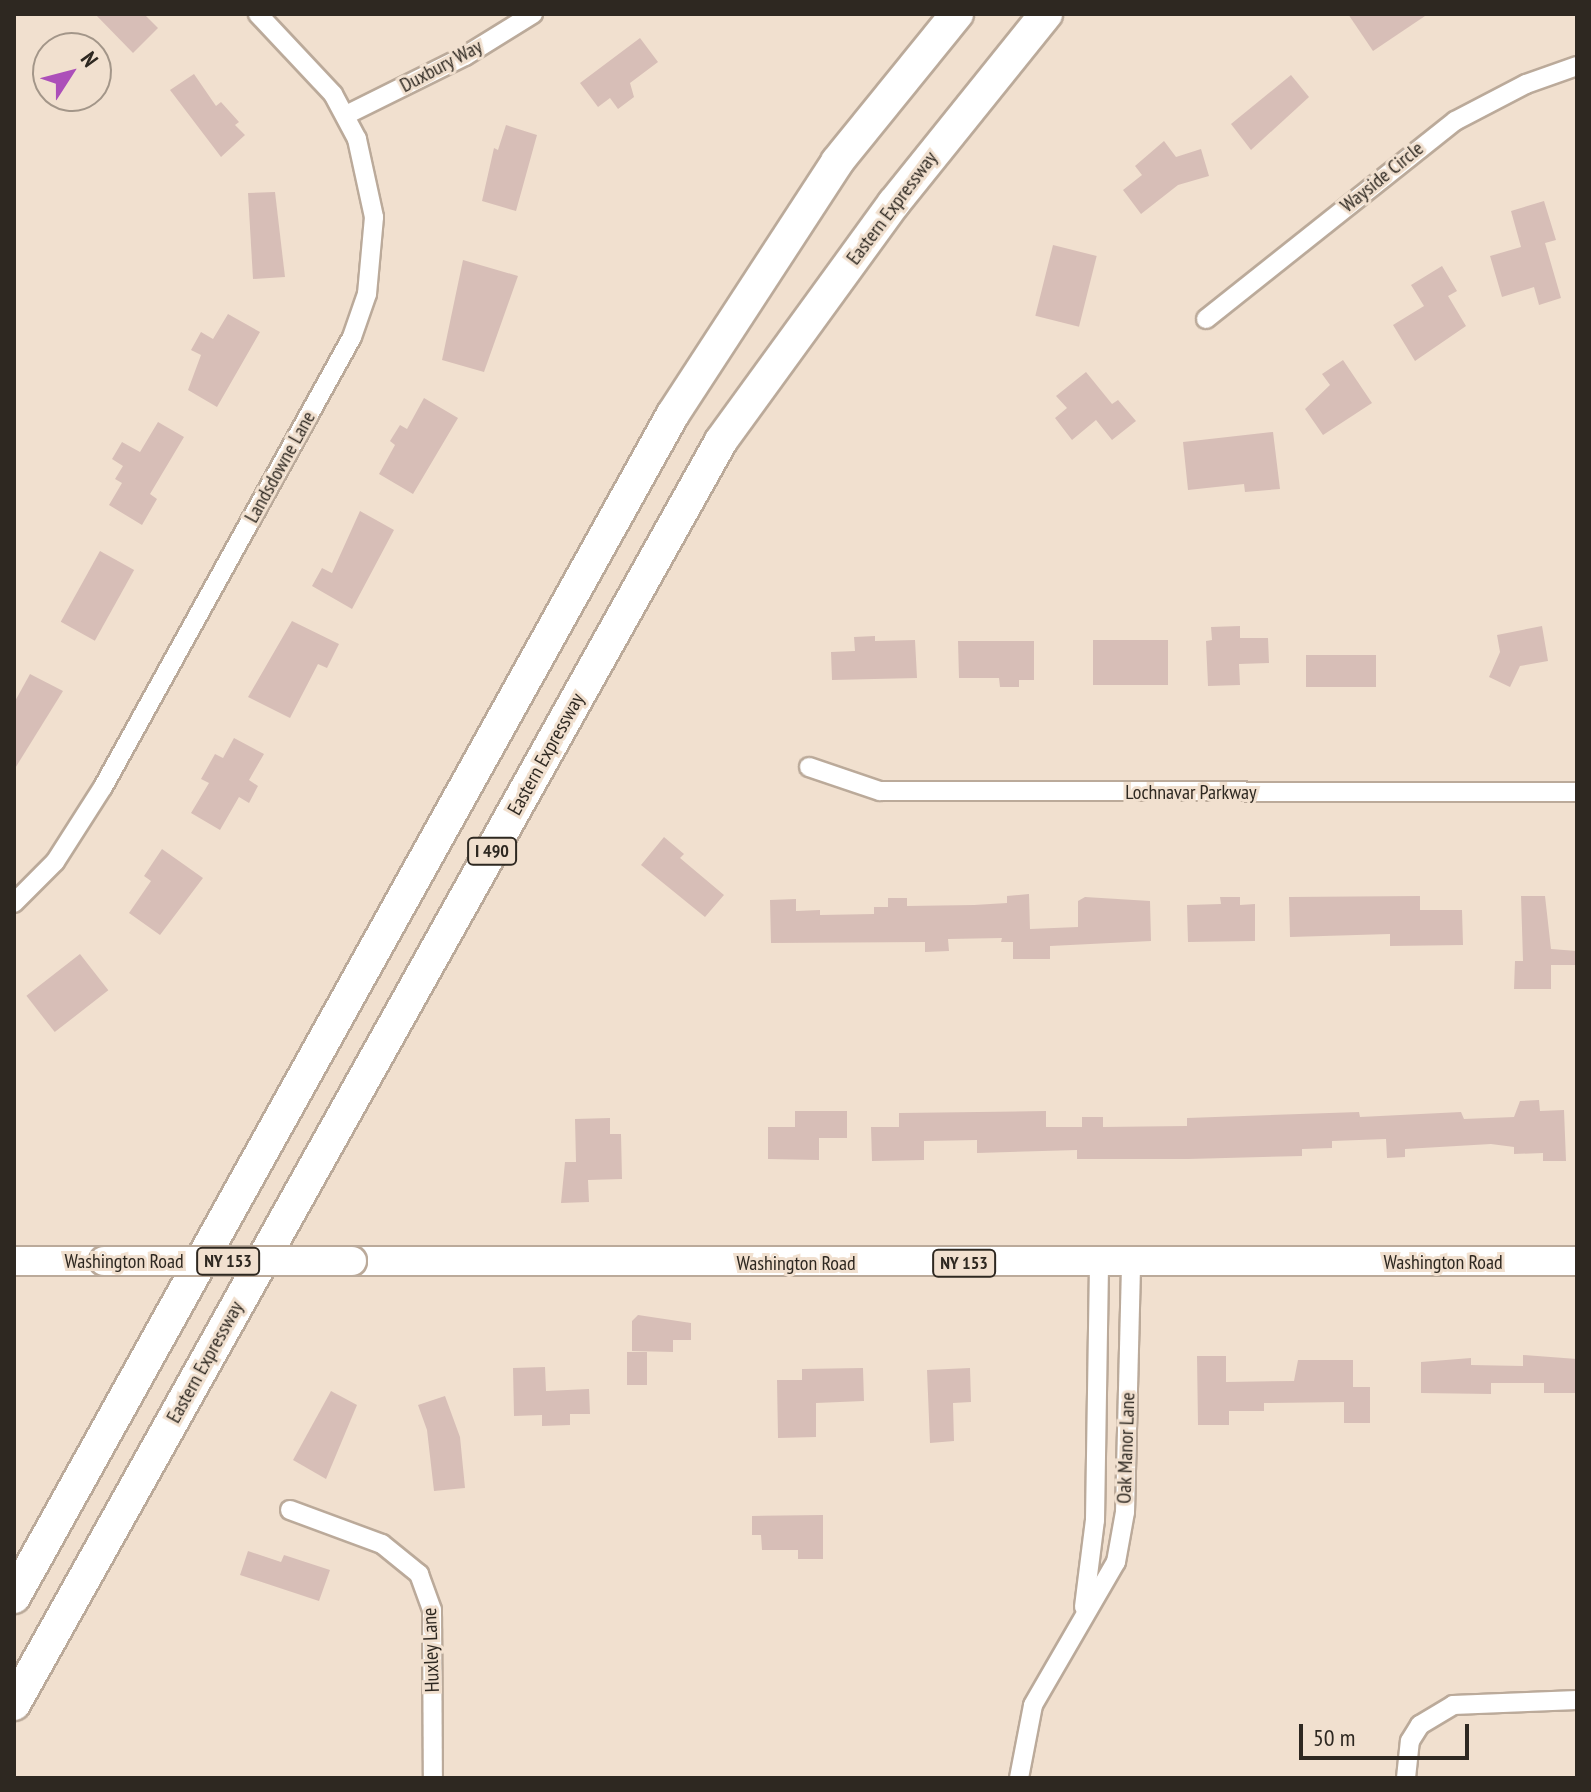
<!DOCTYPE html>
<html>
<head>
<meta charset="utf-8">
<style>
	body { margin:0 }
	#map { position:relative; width:1591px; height:1792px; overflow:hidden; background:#f1e0cf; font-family:"PT Sans Narrow",sans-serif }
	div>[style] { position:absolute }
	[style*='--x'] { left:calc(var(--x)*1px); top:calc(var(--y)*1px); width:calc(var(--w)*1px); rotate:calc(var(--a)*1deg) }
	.building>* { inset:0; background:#d7beb7; transform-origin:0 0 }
	.roads { filter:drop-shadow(2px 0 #bbaa9a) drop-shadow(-2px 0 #bbaa9a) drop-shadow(0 2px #bbaa9a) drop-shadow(0 -2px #bbaa9a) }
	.minor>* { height:18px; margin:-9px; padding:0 9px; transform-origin:9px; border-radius:9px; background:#fff }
	.primary>* { height:28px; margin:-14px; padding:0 14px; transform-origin:14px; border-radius:14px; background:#fff }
	.motorway>* { height:32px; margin:-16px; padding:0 16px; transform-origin:16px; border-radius:16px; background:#fff }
	.bridges { filter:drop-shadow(2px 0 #bbaa9a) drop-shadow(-2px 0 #bbaa9a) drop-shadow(0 2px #bbaa9a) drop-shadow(0 -2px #bbaa9a) }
	.primary-bridge>* { height:28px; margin:-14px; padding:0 14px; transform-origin:14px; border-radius:14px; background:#fff }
	span { translate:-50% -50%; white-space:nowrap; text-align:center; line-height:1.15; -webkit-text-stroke:6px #f1e0cf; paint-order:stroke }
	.shield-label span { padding:2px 6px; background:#f1e0cf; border:2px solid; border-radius:6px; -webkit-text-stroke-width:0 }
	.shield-label { font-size:18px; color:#2e2821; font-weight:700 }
	.street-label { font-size:20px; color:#2e2821 }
	.frame { position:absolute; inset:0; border:16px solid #2e2821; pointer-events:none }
	.north { position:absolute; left:32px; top:32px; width:80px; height:80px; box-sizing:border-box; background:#f1e0cf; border:2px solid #a39689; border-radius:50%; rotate:54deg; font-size:22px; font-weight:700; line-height:32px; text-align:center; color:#2e2821 }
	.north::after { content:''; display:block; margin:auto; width:28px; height:36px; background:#ac4fb9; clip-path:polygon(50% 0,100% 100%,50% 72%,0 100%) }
	.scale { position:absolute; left:1299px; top:1724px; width:170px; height:36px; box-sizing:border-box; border:4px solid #2e2821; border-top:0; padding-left:10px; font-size:24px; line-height:28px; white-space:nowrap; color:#2e2821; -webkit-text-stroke:6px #f1e0cf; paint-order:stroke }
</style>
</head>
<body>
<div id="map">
	<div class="building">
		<div style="clip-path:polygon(95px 14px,144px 14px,158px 28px,133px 53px)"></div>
		<div style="clip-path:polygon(1348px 14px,1428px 14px,1373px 51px)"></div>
		<div style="clip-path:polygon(640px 38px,658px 62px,630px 83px,634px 97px,618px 109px,610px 98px,598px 107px,580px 83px)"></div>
		<div style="clip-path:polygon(194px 74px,216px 106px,221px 102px,239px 122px,235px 125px,245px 135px,221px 157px,170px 90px)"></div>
		<div style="clip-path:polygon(1291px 75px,1309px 97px,1251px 150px,1231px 124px)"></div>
		<div style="clip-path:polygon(506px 125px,537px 135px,516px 211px,482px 201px,494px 148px,498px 150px)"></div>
		<div style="clip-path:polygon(1164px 141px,1176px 157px,1201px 149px,1209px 176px,1178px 185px,1141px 214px,1123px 190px,1142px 175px,1135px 166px)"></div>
		<div style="clip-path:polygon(275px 192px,285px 277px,253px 279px,248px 193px)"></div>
		<div style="clip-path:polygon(1544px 201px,1556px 240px,1545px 243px,1561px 298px,1539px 305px,1534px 287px,1502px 297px,1490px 256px,1521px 247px,1511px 211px)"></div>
		<div style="left:1053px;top:245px;width:45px;height:73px;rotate:14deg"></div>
		<div style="clip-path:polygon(463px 260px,518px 276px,484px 372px,442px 360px)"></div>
		<div style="clip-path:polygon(1442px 266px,1457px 291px,1448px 296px,1466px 326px,1415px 361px,1393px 325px,1424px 306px,1411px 285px)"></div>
		<div style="clip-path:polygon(228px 314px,260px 332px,217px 407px,188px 390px,201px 355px,191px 350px,201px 332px,213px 339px)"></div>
		<div style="clip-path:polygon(1343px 360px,1372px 403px,1323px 435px,1305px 409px,1330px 385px,1322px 374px)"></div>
		<div style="clip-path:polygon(1086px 372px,1112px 404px,1118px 400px,1136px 421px,1112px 440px,1096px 420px,1072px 440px,1055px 418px,1067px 408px,1056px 396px)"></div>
		<div style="clip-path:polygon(424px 398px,458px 418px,413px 494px,379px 474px,395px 445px,390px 441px,400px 425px,407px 429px)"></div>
		<div style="clip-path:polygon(158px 422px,184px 437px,150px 494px,157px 499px,142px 525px,109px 505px,122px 483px,115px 479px,123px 466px,112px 459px,122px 442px,140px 452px)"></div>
		<div style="clip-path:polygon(1273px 432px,1280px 489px,1245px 492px,1244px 484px,1188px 490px,1183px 442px)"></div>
		<div style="clip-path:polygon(360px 511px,394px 530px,352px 609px,312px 586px,322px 568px,332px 573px)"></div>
		<div style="left:100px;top:551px;width:39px;height:81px;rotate:29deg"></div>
		<div style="clip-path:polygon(292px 621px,339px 644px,327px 668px,318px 664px,290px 718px,248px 697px)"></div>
		<div style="clip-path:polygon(1240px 626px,1240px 638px,1268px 638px,1269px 663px,1239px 664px,1240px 685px,1208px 686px,1206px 641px,1212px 640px,1211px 627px)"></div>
		<div style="clip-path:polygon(1542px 626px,1548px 661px,1520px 666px,1510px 687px,1489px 677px,1500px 652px,1497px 635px)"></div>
		<div style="clip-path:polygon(875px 636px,875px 641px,915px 640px,917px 678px,832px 680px,831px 652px,855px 651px,854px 637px)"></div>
		<div style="left:1093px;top:640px;width:75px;height:45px"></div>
		<div style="clip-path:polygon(958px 641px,1034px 641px,1034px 680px,1019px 680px,1019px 687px,1000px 687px,999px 678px,959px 678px)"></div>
		<div style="left:1376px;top:655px;width:32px;height:70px;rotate:90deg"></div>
		<div style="clip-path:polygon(30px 674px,63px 691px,14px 770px,14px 703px)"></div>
		<div style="clip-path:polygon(234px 738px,264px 754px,249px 780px,258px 786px,249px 803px,239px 797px,220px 830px,191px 813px,209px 783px,201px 779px,215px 754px,223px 758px)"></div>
		<div style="clip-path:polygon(664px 837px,684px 854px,680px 858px,724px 895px,705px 917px,641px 865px)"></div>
		<div style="clip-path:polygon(162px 849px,203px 878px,160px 935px,129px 913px,151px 881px,144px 876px)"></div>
		<div style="clip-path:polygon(1029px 894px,1030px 929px,1078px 927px,1078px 901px,1085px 897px,1150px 901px,1151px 941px,1050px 946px,1050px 959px,1013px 959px,1013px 942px,1001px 942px,1002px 938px,948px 939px,949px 951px,925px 952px,925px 942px,771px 943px,770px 900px,796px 899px,796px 911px,820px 910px,820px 915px,874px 914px,874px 907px,888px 907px,888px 898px,907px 898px,907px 906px,974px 905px,1007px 903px,1007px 896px)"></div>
		<div style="clip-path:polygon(1420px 896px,1420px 910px,1462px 910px,1463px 945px,1390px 946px,1390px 934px,1290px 937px,1289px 897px)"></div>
		<div style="clip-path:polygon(1521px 896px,1545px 896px,1551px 949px,1577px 951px,1577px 965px,1551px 965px,1551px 989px,1514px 989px,1515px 961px,1523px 961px)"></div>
		<div style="clip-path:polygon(1220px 897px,1240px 897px,1240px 905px,1255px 904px,1255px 941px,1188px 942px,1187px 905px,1221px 904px)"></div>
		<div style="left:80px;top:954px;width:46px;height:68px;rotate:52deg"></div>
		<div style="clip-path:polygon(1539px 1100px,1540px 1111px,1564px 1110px,1566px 1161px,1543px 1161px,1543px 1153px,1514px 1154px,1514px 1147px,1491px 1144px,1405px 1149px,1405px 1157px,1387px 1158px,1386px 1139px,1332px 1141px,1332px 1148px,1302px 1149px,1302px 1156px,1188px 1159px,1077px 1159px,1077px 1150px,977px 1153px,977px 1140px,924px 1141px,924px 1160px,872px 1161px,871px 1127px,899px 1127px,899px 1113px,1046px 1111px,1046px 1127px,1082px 1127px,1082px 1117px,1103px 1117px,1103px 1127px,1187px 1126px,1187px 1118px,1359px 1112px,1360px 1117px,1461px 1112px,1464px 1119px,1514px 1117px,1520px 1101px)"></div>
		<div style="clip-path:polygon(795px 1111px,847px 1111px,847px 1138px,819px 1138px,819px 1160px,768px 1159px,768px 1127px,795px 1127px)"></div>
		<div style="clip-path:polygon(610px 1118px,610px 1134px,621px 1134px,622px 1179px,588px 1180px,589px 1202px,561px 1203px,565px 1162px,576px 1162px,575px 1119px)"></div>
		<div style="clip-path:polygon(638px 1315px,691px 1323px,691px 1340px,673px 1340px,673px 1352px,632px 1351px,632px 1321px)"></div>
		<div style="left:627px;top:1352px;width:20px;height:33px"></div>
		<div style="clip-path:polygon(1523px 1355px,1577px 1359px,1577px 1393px,1544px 1393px,1544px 1383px,1491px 1383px,1491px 1394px,1421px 1393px,1421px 1362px,1471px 1358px,1471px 1365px,1523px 1366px)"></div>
		<div style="clip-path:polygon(1197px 1356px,1226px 1356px,1226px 1382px,1294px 1381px,1298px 1360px,1353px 1360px,1353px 1387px,1370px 1387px,1370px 1423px,1344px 1423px,1344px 1402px,1264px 1403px,1264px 1411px,1229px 1411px,1229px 1425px,1198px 1425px)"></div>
		<div style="clip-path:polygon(545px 1367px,546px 1391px,589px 1389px,590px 1414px,570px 1414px,570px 1425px,542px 1426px,542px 1415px,514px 1416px,513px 1368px)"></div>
		<div style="clip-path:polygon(863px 1368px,864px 1401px,816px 1403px,816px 1437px,778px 1438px,777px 1380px,802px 1380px,802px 1369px)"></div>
		<div style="clip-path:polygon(970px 1368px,971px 1402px,953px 1403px,954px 1441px,930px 1443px,927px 1370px)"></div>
		<div style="clip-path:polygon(331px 1391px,357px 1405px,326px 1479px,293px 1460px)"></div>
		<div style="clip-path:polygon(445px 1396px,460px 1437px,465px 1488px,434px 1491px,427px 1430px,418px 1405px)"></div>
		<div style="clip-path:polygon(823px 1515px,823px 1559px,798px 1559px,798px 1550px,762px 1550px,761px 1535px,752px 1535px,752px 1516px)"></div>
		<div style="clip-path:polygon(248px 1551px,281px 1562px,284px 1555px,330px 1570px,319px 1601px,240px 1575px)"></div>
	</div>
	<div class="roads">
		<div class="minor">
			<div style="--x:346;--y:115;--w:133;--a:-26.4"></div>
			<div style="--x:465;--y:56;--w:80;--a:-31.7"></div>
			<div style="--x:1206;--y:319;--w:318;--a:-38.5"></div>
			<div style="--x:1455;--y:121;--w:80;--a:-27.5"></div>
			<div style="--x:1526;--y:84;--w:54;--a:-19.4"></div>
			<div style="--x:809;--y:767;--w:75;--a:18.7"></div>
			<div style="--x:880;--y:791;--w:697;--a:0.08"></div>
			<div style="--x:14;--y:903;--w:58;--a:-45"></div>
			<div style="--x:55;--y:862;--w:89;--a:-57.4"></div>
			<div style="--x:103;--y:787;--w:514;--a:-61.04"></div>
			<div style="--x:352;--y:337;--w:46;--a:-70.8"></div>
			<div style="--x:367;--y:294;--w:77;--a:-84.8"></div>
			<div style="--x:374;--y:217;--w:80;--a:-102.3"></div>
			<div style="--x:357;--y:139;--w:51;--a:-118.1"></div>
			<div style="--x:333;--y:94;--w:110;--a:-133.2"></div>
			<div style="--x:290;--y:1510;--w:98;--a:20.3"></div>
			<div style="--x:382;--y:1544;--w:48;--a:39"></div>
			<div style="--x:419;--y:1574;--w:38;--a:70"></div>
			<div style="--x:432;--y:1610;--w:168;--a:89.7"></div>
			<div style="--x:1084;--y:1607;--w:88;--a:-82.8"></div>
			<div style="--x:1095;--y:1520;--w:257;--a:-89.1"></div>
			<div style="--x:1019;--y:1778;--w:74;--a:-79.1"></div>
			<div style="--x:1033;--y:1705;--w:165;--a:-59.9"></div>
			<div style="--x:1116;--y:1562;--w:51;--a:-79.8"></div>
			<div style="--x:1125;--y:1512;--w:248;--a:-88.6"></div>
			<div style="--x:1406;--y:1778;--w:37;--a:-84"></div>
			<div style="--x:1410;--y:1741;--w:19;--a:-58"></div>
			<div style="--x:1420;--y:1725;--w:39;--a:-31"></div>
			<div style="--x:1453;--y:1705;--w:124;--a:-2.3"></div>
		</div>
		<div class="primary">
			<div style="--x:14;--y:1261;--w:90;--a:0"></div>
			<div style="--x:352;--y:1261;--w:1225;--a:0"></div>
		</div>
		<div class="motorway">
			<div style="--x:14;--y:1597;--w:1354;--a:-60.88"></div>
			<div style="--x:673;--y:414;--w:301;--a:-56.9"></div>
			<div style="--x:837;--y:162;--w:191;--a:-51"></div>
			<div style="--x:14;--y:1704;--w:1447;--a:-60.76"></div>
			<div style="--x:721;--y:441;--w:294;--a:-54"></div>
			<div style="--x:894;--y:203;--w:243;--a:-51.2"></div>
		</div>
	</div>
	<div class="bridges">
		<div class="primary-bridge">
			<div style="--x:104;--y:1261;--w:248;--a:0"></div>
		</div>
	</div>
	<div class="shield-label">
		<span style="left:492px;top:851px">I 490</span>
		<span style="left:228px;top:1261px">NY 153</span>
		<span style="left:964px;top:1263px">NY 153</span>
	</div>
	<div class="street-label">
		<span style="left:441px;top:66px;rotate:-28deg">Duxbury Way</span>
		<span style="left:1382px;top:177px;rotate:-39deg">Wayside Circle</span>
		<span style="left:892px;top:208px;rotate:-53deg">Eastern Expressway</span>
		<span style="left:280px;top:467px;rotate:-61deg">Landsdowne Lane</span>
		<span style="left:546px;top:754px;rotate:-61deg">Eastern Expressway</span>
		<span style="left:1191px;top:792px">Lochnavar Parkway</span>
		<span style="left:124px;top:1261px">Washington Road</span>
		<span style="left:1443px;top:1262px">Washington Road</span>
		<span style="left:796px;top:1263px">Washington Road</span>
		<span style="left:205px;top:1362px;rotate:-61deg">Eastern Expressway</span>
		<span style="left:1126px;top:1448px;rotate:-88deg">Oak Manor Lane</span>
		<span style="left:431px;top:1650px;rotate:-92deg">Huxley Lane</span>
	</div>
	<div class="frame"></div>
	<div class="north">N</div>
	<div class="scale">50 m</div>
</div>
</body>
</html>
